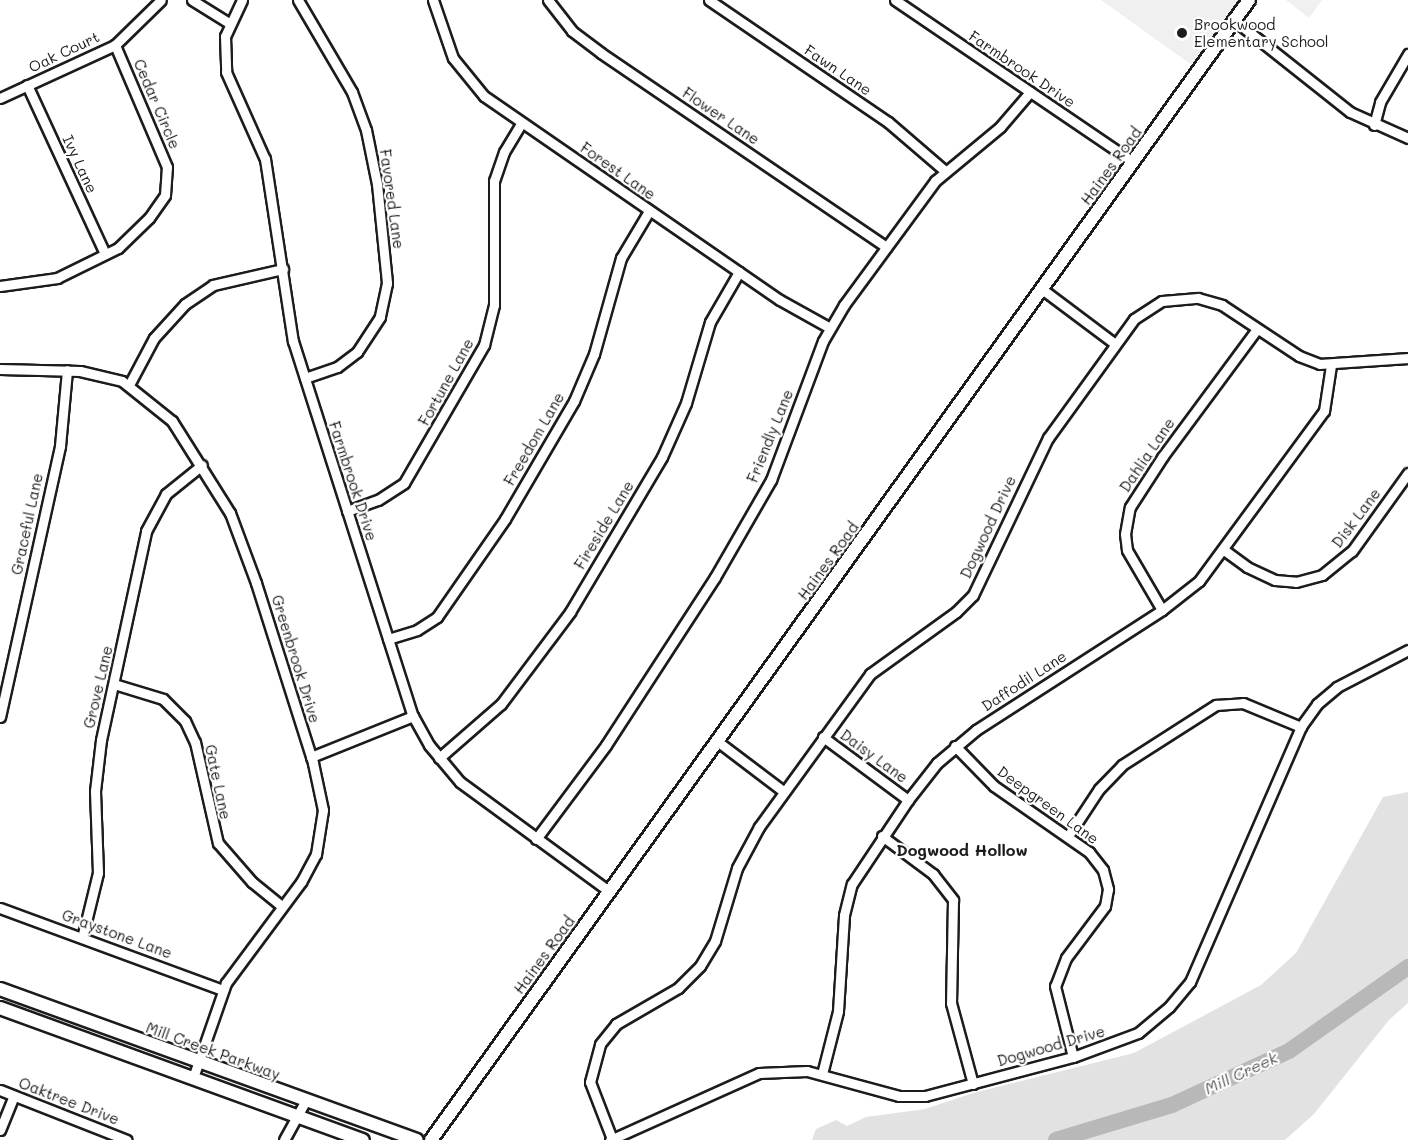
<!DOCTYPE html>
<html>
<head>
<meta charset="utf-8">
<style>
	body { margin:0 }
	#map { position:relative; width:1408px; height:1140px; overflow:hidden; background:#fff; font-family:Mali,sans-serif }
	div>[style] { position:absolute }
	[style*='--x'] { left:calc(var(--x)*1px); top:calc(var(--y)*1px); width:calc(var(--w)*1px); rotate:calc(var(--a)*1deg) }
	.built>* { inset:0; background:#f0f0f0 }
	.green>* { inset:0; background:#e2e2e2 }
	.river>* { height:16px; margin:-8px; padding:0 8px; transform-origin:8px; border-radius:8px; background:#b8b8b8 }
	.roads { filter:drop-shadow(2px 0 #1c1c1c) drop-shadow(-2px 0 #1c1c1c) drop-shadow(0 2px #1c1c1c) drop-shadow(0 -2px #1c1c1c) }
	.street>* { height:9px; margin:-4.5px; padding:0 4.5px; transform-origin:4.5px; border-radius:4.5px; background:#fff }
	.secondary>* { height:12px; margin:-6px; padding:0 6px; transform-origin:6px; border-radius:6px; background:#fff }
	.dots>* { width:16px; height:16px; translate:-50% -50%; box-sizing:border-box; border:3px solid #fff; border-radius:50% }
	span { translate:-50% -50%; white-space:nowrap; text-align:center; line-height:1.15; -webkit-text-stroke:4.5px #fff; paint-order:stroke }
	.poi-label { font-size:15px; color:#1c1c1c }
	.left { translate:0 -50%; text-align:left }
	.street-label { font-size:15px; color:#1c1c1c }
	.neighbourhood-label { font-size:16px; color:#1c1c1c; font-weight:700 }
	.water-label { font-size:16px; color:#5a5a5a; font-style:italic }
</style>
</head>
<body>
<div id="map">
	<div class="built">
		<div style="clip-path:polygon(1101px 0,1241px 0,1193px 66px)"></div>
		<div style="clip-path:polygon(1286px 0,1322px 0,1309px 18px)"></div>
	</div>
	<div class="green">
		<div style="clip-path:polygon(1408px 792px,1408px 1003px,1389px 1020px,1314px 1114px,1285px 1140px,812px 1140px,816px 1129px,836px 1120px,847px 1126px,866px 1117px,925px 1109px,973px 1093px,1134px 1053px,1261px 985px,1296px 953px,1383px 797px)"></div>
	</div>
	<div class="river">
		<div style="--x:1056;--y:1140;--w:121;--a:-16.8"></div>
		<div style="--x:1172;--y:1105;--w:129;--a:-24.8"></div>
		<div style="--x:1289;--y:1051;--w:146;--a:-35.2"></div>
	</div>
	<div class="roads">
		<div class="street">
			<div style="--x:192;--y:0;--w:44;--a:31.9"></div>
			<div style="--x:242;--y:0;--w:40;--a:115"></div>
			<div style="--x:225;--y:36;--w:36;--a:88"></div>
			<div style="--x:226;--y:72;--w:95;--a:65.9"></div>
			<div style="--x:265;--y:159;--w:184;--a:81.3"></div>
			<div style="--x:293;--y:341;--w:394;--a:72.3"></div>
			<div style="--x:413;--y:716;--w:33;--a:61"></div>
			<div style="--x:429;--y:745;--w:48;--a:50"></div>
			<div style="--x:460;--y:782;--w:185;--a:36.2"></div>
			<div style="--x:298;--y:0;--w:107;--a:59.6"></div>
			<div style="--x:352;--y:92;--w:40;--a:69.8"></div>
			<div style="--x:366;--y:130;--w:55;--a:78.5"></div>
			<div style="--x:377;--y:184;--w:100;--a:84.2"></div>
			<div style="--x:387;--y:283;--w:35;--a:102"></div>
			<div style="--x:380;--y:317;--w:42;--a:123.3"></div>
			<div style="--x:357;--y:352;--w:25;--a:143"></div>
			<div style="--x:337;--y:367;--w:34;--a:161"></div>
			<div style="--x:433;--y:0;--w:61;--a:71"></div>
			<div style="--x:453;--y:58;--w:49;--a:50.8"></div>
			<div style="--x:484;--y:96;--w:359;--a:34.6"></div>
			<div style="--x:780;--y:300;--w:57;--a:29.2"></div>
			<div style="--x:548;--y:0;--w:39;--a:52"></div>
			<div style="--x:572;--y:31;--w:36;--a:37"></div>
			<div style="--x:601;--y:53;--w:345;--a:34.2"></div>
			<div style="--x:709;--y:0;--w:217;--a:34.3"></div>
			<div style="--x:888;--y:122;--w:75;--a:40.7"></div>
			<div style="--x:895;--y:0;--w:288;--a:34.2"></div>
			<div style="--x:1234;--y:20;--w:148;--a:38.4"></div>
			<div style="--x:1350;--y:112;--w:64;--a:24.1"></div>
			<div style="--x:27;--y:85;--w:186;--a:65.2"></div>
			<div style="--x:0;--y:98;--w:127;--a:-24.7"></div>
			<div style="--x:115;--y:45;--w:64;--a:-44.4"></div>
			<div style="--x:1374;--y:125;--w:24;--a:-75"></div>
			<div style="--x:1380;--y:102;--w:56;--a:-59.7"></div>
			<div style="--x:0;--y:286;--w:58;--a:-8"></div>
			<div style="--x:57;--y:278;--w:68;--a:-26.2"></div>
			<div style="--x:118;--y:248;--w:43;--a:-44.1"></div>
			<div style="--x:149;--y:218;--w:28;--a:-55"></div>
			<div style="--x:165;--y:195;--w:28;--a:-86"></div>
			<div style="--x:167;--y:167;--w:133;--a:-113.1"></div>
			<div style="--x:1042;--y:289;--w:90;--a:36.9"></div>
			<div style="--x:0;--y:369;--w:80;--a:1.4"></div>
			<div style="--x:80;--y:371;--w:43;--a:13.4"></div>
			<div style="--x:122;--y:381;--w:64;--a:38.7"></div>
			<div style="--x:172;--y:421;--w:109;--a:57.8"></div>
			<div style="--x:230;--y:513;--w:75;--a:69.6"></div>
			<div style="--x:256;--y:583;--w:189;--a:72.4"></div>
			<div style="--x:313;--y:763;--w:48;--a:78"></div>
			<div style="--x:323;--y:810;--w:45;--a:99"></div>
			<div style="--x:316;--y:854;--w:32;--a:118"></div>
			<div style="--x:301;--y:882;--w:126;--a:126.6"></div>
			<div style="--x:226;--y:983;--w:101;--a:109.2"></div>
			<div style="--x:129;--y:385;--w:53;--a:-62"></div>
			<div style="--x:154;--y:338;--w:46;--a:-47.6"></div>
			<div style="--x:185;--y:304;--w:34;--a:-34"></div>
			<div style="--x:213;--y:285;--w:72;--a:-12.9"></div>
			<div style="--x:347;--y:511;--w:33;--a:-20"></div>
			<div style="--x:378;--y:500;--w:31;--a:-33"></div>
			<div style="--x:404;--y:483;--w:160;--a:-59.9"></div>
			<div style="--x:484;--y:345;--w:41;--a:-76"></div>
			<div style="--x:494;--y:305;--w:124;--a:-90"></div>
			<div style="--x:494;--y:181;--w:31;--a:-71"></div>
			<div style="--x:504;--y:152;--w:33;--a:-59"></div>
			<div style="--x:1224;--y:550;--w:29;--a:36"></div>
			<div style="--x:1247;--y:567;--w:31;--a:25"></div>
			<div style="--x:1275;--y:580;--w:21;--a:5"></div>
			<div style="--x:1296;--y:582;--w:27;--a:-15"></div>
			<div style="--x:1322;--y:575;--w:38;--a:-39"></div>
			<div style="--x:1352;--y:551;--w:96;--a:-54.3"></div>
			<div style="--x:1162;--y:610;--w:69;--a:-120.3"></div>
			<div style="--x:1127;--y:550;--w:16;--a:-97"></div>
			<div style="--x:1125;--y:534;--w:27;--a:-80"></div>
			<div style="--x:1130;--y:507;--w:61;--a:-57.1"></div>
			<div style="--x:1163;--y:456;--w:158;--a:-53.5"></div>
			<div style="--x:388;--y:639;--w:30;--a:-17"></div>
			<div style="--x:417;--y:630;--w:24;--a:-33"></div>
			<div style="--x:437;--y:617;--w:119;--a:-55.2"></div>
			<div style="--x:505;--y:519;--w:137;--a:-59.7"></div>
			<div style="--x:574;--y:401;--w:51;--a:-66.9"></div>
			<div style="--x:594;--y:354;--w:100;--a:-74.3"></div>
			<div style="--x:621;--y:258;--w:55;--a:-59.2"></div>
			<div style="--x:114;--y:684;--w:51;--a:17"></div>
			<div style="--x:163;--y:699;--w:31;--a:45"></div>
			<div style="--x:185;--y:721;--w:23;--a:65"></div>
			<div style="--x:195;--y:742;--w:104;--a:77.2"></div>
			<div style="--x:218;--y:843;--w:52;--a:48.9"></div>
			<div style="--x:252;--y:882;--w:38;--a:39"></div>
			<div style="--x:0;--y:717;--w:278;--a:-77.5"></div>
			<div style="--x:60;--y:446;--w:76;--a:-84.7"></div>
			<div style="--x:823;--y:737;--w:106;--a:36.5"></div>
			<div style="--x:717;--y:741;--w:83;--a:37.1"></div>
			<div style="--x:955;--y:746;--w:56;--a:45.7"></div>
			<div style="--x:994;--y:786;--w:116;--a:34.8"></div>
			<div style="--x:1089;--y:852;--w:23;--a:52"></div>
			<div style="--x:1103;--y:870;--w:20;--a:75"></div>
			<div style="--x:1108;--y:889;--w:17;--a:100"></div>
			<div style="--x:1105;--y:906;--w:65;--a:126.9"></div>
			<div style="--x:1066;--y:958;--w:30;--a:111"></div>
			<div style="--x:1055;--y:986;--w:73;--a:75.8"></div>
			<div style="--x:311;--y:757;--w:110;--a:-21.9"></div>
			<div style="--x:439;--y:758;--w:82;--a:-41.1"></div>
			<div style="--x:501;--y:704;--w:115;--a:-53.1"></div>
			<div style="--x:570;--y:612;--w:180;--a:-59.3"></div>
			<div style="--x:662;--y:457;--w:59;--a:-66"></div>
			<div style="--x:686;--y:403;--w:84;--a:-73.5"></div>
			<div style="--x:710;--y:322;--w:58;--a:-59.9"></div>
			<div style="--x:882;--y:836;--w:64;--a:36.7"></div>
			<div style="--x:933;--y:874;--w:33;--a:52"></div>
			<div style="--x:953;--y:900;--w:103;--a:91.1"></div>
			<div style="--x:951;--y:1003;--w:84;--a:74.8"></div>
			<div style="--x:1068;--y:836;--w:56;--a:-56.6"></div>
			<div style="--x:1099;--y:789;--w:33;--a:-46"></div>
			<div style="--x:1122;--y:765;--w:112;--a:-32.6"></div>
			<div style="--x:1216;--y:705;--w:27;--a:-4"></div>
			<div style="--x:1243;--y:703;--w:63;--a:22.5"></div>
			<div style="--x:536;--y:839;--w:117;--a:-53.3"></div>
			<div style="--x:606;--y:745;--w:200;--a:-57"></div>
			<div style="--x:715;--y:577;--w:112;--a:-60"></div>
			<div style="--x:771;--y:480;--w:148;--a:-69.5"></div>
			<div style="--x:823;--y:341;--w:42;--a:-59.7"></div>
			<div style="--x:844;--y:305;--w:154;--a:-53.7"></div>
			<div style="--x:935;--y:181;--w:85;--a:-39.7"></div>
			<div style="--x:1000;--y:127;--w:46;--a:-49.4"></div>
			<div style="--x:0;--y:908;--w:238;--a:20.2"></div>
			<div style="--x:82;--y:938;--w:67;--a:-76.2"></div>
			<div style="--x:98;--y:873;--w:82;--a:-92.1"></div>
			<div style="--x:95;--y:791;--w:51;--a:-83.3"></div>
			<div style="--x:101;--y:740;--w:214;--a:-77.8"></div>
			<div style="--x:146;--y:531;--w:42;--a:-61.6"></div>
			<div style="--x:166;--y:494;--w:46;--a:-38.9"></div>
			<div style="--x:822;--y:1074;--w:65;--a:-75.7"></div>
			<div style="--x:838;--y:1011;--w:96;--a:-86.4"></div>
			<div style="--x:844;--y:915;--w:32;--a:-76"></div>
			<div style="--x:852;--y:884;--w:101;--a:-56.3"></div>
			<div style="--x:908;--y:800;--w:47;--a:-51.9"></div>
			<div style="--x:937;--y:763;--w:51;--a:-40.2"></div>
			<div style="--x:976;--y:730;--w:221;--a:-32.8"></div>
			<div style="--x:1162;--y:610;--w:47;--a:-38.1"></div>
			<div style="--x:1199;--y:581;--w:211;--a:-53.7"></div>
			<div style="--x:1324;--y:411;--w:47;--a:-81.3"></div>
			<div style="--x:0;--y:1090;--w:136;--a:21.5"></div>
			<div style="--x:0;--y:1130;--w:37;--a:-68"></div>
			<div style="--x:612;--y:1139;--w:61;--a:-111.1"></div>
			<div style="--x:590;--y:1082;--w:39;--a:-75"></div>
			<div style="--x:600;--y:1044;--w:26;--a:-51"></div>
			<div style="--x:616;--y:1024;--w:72;--a:-30.1"></div>
			<div style="--x:678;--y:988;--w:31;--a:-45"></div>
			<div style="--x:700;--y:966;--w:29;--a:-59"></div>
			<div style="--x:715;--y:941;--w:76;--a:-73.2"></div>
			<div style="--x:737;--y:868;--w:47;--a:-61.8"></div>
			<div style="--x:759;--y:827;--w:189;--a:-54"></div>
			<div style="--x:870;--y:674;--w:106;--a:-35.8"></div>
			<div style="--x:956;--y:612;--w:24;--a:-45"></div>
			<div style="--x:973;--y:595;--w:174;--a:-64.5"></div>
			<div style="--x:1048;--y:438;--w:147;--a:-54.1"></div>
			<div style="--x:1134;--y:319;--w:33;--a:-33"></div>
			<div style="--x:1162;--y:301;--w:36;--a:-5"></div>
			<div style="--x:1198;--y:298;--w:25;--a:16"></div>
			<div style="--x:1222;--y:305;--w:92;--a:33.5"></div>
			<div style="--x:1299;--y:356;--w:22;--a:21"></div>
			<div style="--x:1320;--y:364;--w:88;--a:-3.9"></div>
			<div style="--x:284;--y:1140;--w:46;--a:-61.2"></div>
			<div style="--x:610;--y:1140;--w:163;--a:-24.2"></div>
			<div style="--x:759;--y:1073;--w:48;--a:-2.4"></div>
			<div style="--x:807;--y:1071;--w:95;--a:15.2"></div>
			<div style="--x:899;--y:1096;--w:26;--a:0"></div>
			<div style="--x:925;--y:1096;--w:153;--a:-14.8"></div>
			<div style="--x:1073;--y:1057;--w:69;--a:-20.3"></div>
			<div style="--x:1138;--y:1033;--w:40;--a:-40"></div>
			<div style="--x:1169;--y:1007;--w:33;--a:-50"></div>
			<div style="--x:1190;--y:982;--w:280;--a:-66.5"></div>
			<div style="--x:1302;--y:725;--w:26;--a:-54"></div>
			<div style="--x:1317;--y:704;--w:26;--a:-40"></div>
			<div style="--x:1337;--y:687;--w:80;--a:-27.5"></div>
		</div>
		<div class="secondary">
			<div style="--x:0;--y:989;--w:443;--a:19.9"></div>
			<div style="--x:0;--y:1008;--w:386;--a:20"></div>
			<div style="--x:431;--y:1140;--w:1403;--a:-54.34"></div>
		</div>
	</div>
	<div class="dots">
		<div style="left:1182px;top:33px;background:#1c1c1c"></div>
	</div>
	<div class="poi-label">
		<span class="left" style="left:1194px;top:33px">Brookwood<br>Elementary School</span>
	</div>
	<div class="street-label">
		<span style="left:64px;top:52px;rotate:-25deg">Oak Court</span>
		<span style="left:1022px;top:69px;rotate:34deg">Farmbrook Drive</span>
		<span style="left:838px;top:70px;rotate:34deg">Fawn Lane</span>
		<span style="left:157px;top:104px;rotate:67deg">Cedar Circle</span>
		<span style="left:721px;top:116px;rotate:34deg">Flower Lane</span>
		<span style="left:80px;top:164px;rotate:65deg">Ivy Lane</span>
		<span style="left:1111px;top:166px;rotate:-54deg">Haines Road</span>
		<span style="left:618px;top:171px;rotate:35deg">Forest Lane</span>
		<span style="left:392px;top:199px;rotate:82deg">Favored Lane</span>
		<span style="left:446px;top:382px;rotate:-61deg">Fortune Lane</span>
		<span style="left:770px;top:436px;rotate:-68deg">Friendly Lane</span>
		<span style="left:534px;top:439px;rotate:-60deg">Freedom Lane</span>
		<span style="left:1147px;top:455px;rotate:-56deg">Dahlia Lane</span>
		<span style="left:353px;top:481px;rotate:72deg">Farmbrook Drive</span>
		<span style="left:1356px;top:518px;rotate:-53deg">Disk Lane</span>
		<span style="left:27px;top:524px;rotate:-78deg">Graceful Lane</span>
		<span style="left:604px;top:525px;rotate:-59deg">Fireside Lane</span>
		<span style="left:988px;top:527px;rotate:-65deg">Dogwood Drive</span>
		<span style="left:828px;top:561px;rotate:-54deg">Haines Road</span>
		<span style="left:296px;top:659px;rotate:73deg">Greenbrook Drive</span>
		<span style="left:1024px;top:681px;rotate:-33deg">Daffodil Lane</span>
		<span style="left:98px;top:687px;rotate:-77deg">Grove Lane</span>
		<span style="left:874px;top:756px;rotate:36deg">Daisy Lane</span>
		<span style="left:218px;top:782px;rotate:78deg">Gate Lane</span>
		<span style="left:1048px;top:805px;rotate:36deg">Deepgreen Lane</span>
		<span style="left:117px;top:934px;rotate:20deg">Graystone Lane</span>
		<span style="left:544px;top:955px;rotate:-54deg">Haines Road</span>
		<span style="left:1051px;top:1046px;rotate:-16deg">Dogwood Drive</span>
		<span style="left:213px;top:1051px;rotate:20deg">Mill Creek Parkway</span>
		<span style="left:69px;top:1101px;rotate:21deg">Oaktree Drive</span>
	</div>
	<div class="neighbourhood-label">
		<span style="left:962px;top:850px">Dogwood Hollow</span>
	</div>
	<div class="water-label">
		<span style="left:1241px;top:1073px;rotate:-25deg">Mill Creek</span>
	</div>
</div>
</body>
</html>
